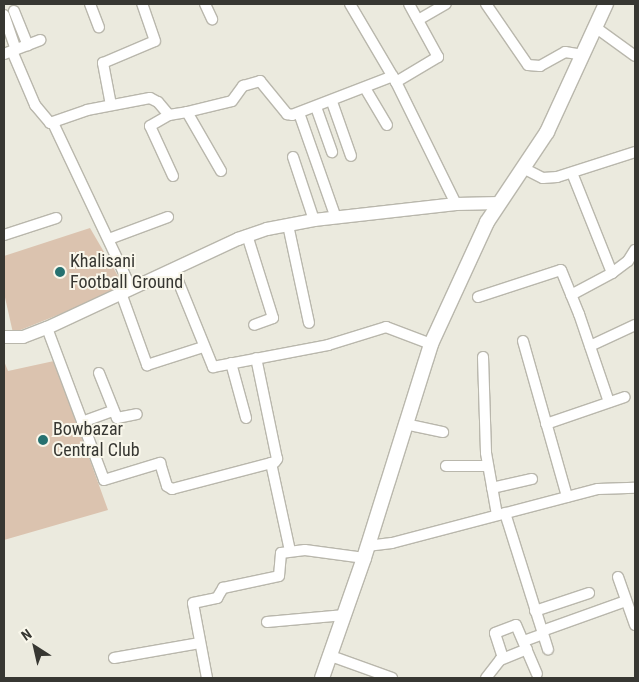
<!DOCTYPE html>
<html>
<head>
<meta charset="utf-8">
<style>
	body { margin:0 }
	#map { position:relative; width:639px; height:682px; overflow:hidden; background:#ebeade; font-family:"Roboto Condensed",sans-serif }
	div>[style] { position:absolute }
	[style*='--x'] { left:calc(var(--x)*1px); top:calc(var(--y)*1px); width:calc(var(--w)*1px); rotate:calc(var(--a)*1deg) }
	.green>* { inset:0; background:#dbc3af }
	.roads { filter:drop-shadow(1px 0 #b9b7ac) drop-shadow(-1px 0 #b9b7ac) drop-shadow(0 1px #b9b7ac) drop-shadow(0 -1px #b9b7ac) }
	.minor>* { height:10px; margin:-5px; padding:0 5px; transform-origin:5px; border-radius:5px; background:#fff }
	.tertiary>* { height:12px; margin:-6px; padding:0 6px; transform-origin:6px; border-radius:6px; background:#fff }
	.secondary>* { height:14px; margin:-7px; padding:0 7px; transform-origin:7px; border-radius:7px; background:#fff }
	.dots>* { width:14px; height:14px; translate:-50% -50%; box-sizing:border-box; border:2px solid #f9f7eb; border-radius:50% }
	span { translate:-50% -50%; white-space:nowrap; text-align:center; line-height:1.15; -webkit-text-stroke:4px #f9f7eb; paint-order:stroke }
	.poi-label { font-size:18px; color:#373732 }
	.left { translate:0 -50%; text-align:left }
	.frame { position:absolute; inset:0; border:5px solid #373732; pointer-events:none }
	.north { position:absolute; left:10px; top:622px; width:50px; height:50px; -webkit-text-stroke:4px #f9f7eb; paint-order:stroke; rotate:325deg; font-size:14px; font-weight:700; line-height:20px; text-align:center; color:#373732 }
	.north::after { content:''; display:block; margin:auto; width:18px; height:22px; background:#373732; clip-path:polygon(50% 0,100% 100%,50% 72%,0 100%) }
</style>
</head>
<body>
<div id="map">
	<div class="green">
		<div style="clip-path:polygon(90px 228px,125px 288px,13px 333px,4px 293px,4px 256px)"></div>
		<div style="clip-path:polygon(4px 361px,8px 371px,54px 361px,108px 510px,4px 540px)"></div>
	</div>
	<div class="roads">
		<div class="minor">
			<div style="--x:90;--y:4;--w:25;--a:69"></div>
			<div style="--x:205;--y:4;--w:17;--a:65"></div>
			<div style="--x:350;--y:4;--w:91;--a:59.5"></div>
			<div style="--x:396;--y:82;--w:136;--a:63.8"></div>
			<div style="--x:486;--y:4;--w:74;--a:55.5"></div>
			<div style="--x:528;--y:65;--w:12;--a:5"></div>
			<div style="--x:540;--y:66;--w:29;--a:-29"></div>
			<div style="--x:565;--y:52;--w:18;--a:9"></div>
			<div style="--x:14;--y:11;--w:37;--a:68"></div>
			<div style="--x:4;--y:15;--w:36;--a:71"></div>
			<div style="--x:418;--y:20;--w:32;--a:-30"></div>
			<div style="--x:595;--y:27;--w:49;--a:35.9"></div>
			<div style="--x:12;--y:51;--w:59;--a:66.9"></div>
			<div style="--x:35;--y:105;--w:23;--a:50"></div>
			<div style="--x:50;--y:123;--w:39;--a:-19"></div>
			<div style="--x:87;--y:110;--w:64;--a:-10.8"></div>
			<div style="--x:150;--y:98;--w:9;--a:27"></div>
			<div style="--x:158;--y:102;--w:17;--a:50"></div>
			<div style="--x:169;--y:115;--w:18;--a:-9"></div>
			<div style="--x:187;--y:112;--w:46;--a:-13.7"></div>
			<div style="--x:232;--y:101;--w:19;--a:-54"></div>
			<div style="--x:243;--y:86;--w:18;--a:-16"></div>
			<div style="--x:260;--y:81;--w:43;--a:50.7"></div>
			<div style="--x:287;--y:114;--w:5;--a:11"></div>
			<div style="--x:292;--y:115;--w:108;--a:-21.1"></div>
			<div style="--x:4;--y:54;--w:39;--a:-21"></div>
			<div style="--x:396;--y:82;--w:49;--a:-30.8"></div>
			<div style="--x:438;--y:57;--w:60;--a:-118.7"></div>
			<div style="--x:365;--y:88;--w:43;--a:59.3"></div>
			<div style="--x:332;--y:102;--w:57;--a:70.6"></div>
			<div style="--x:111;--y:105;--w:43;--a:-100.8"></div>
			<div style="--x:103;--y:63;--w:56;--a:-22.9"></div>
			<div style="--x:155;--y:41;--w:39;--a:-109"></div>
			<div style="--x:316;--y:107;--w:48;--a:70.4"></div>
			<div style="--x:187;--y:112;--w:68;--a:60"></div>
			<div style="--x:299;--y:113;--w:111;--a:70.6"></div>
			<div style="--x:169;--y:115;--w:22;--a:150"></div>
			<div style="--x:150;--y:126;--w:55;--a:65.3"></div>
			<div style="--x:53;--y:123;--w:183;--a:64.7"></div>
			<div style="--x:293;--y:157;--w:66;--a:71.6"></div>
			<div style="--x:523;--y:168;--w:22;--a:27"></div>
			<div style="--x:543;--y:178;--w:14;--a:-4"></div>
			<div style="--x:557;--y:177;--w:82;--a:-17.8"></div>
			<div style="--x:288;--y:225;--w:100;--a:77.9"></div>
			<div style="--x:4;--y:235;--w:55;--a:-18.1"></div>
			<div style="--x:247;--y:235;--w:87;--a:72.6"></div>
			<div style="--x:273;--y:318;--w:20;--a:160"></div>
			<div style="--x:109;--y:239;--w:63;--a:-20.4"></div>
			<div style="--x:174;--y:271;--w:104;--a:67.9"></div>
			<div style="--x:213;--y:367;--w:117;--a:-10.8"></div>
			<div style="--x:328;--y:345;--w:61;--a:-17.2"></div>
			<div style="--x:386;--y:327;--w:48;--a:20.7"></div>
			<div style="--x:612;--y:273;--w:20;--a:-37"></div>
			<div style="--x:628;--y:261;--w:13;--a:-58"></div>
			<div style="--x:121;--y:293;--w:77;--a:70.1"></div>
			<div style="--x:147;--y:365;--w:59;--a:-17.8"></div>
			<div style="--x:571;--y:295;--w:47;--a:-28.2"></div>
			<div style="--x:612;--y:273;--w:108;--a:-111.8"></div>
			<div style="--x:478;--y:297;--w:87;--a:-18"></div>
			<div style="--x:561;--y:270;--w:48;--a:67.8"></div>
			<div style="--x:579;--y:314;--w:93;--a:71.2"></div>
			<div style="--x:47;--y:328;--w:162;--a:69.4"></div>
			<div style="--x:104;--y:480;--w:59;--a:-16.9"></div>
			<div style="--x:160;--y:463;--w:24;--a:73"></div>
			<div style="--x:167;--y:486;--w:6;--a:31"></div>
			<div style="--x:172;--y:489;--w:106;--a:-14.7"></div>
			<div style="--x:275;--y:462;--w:4;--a:-56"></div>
			<div style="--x:277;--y:459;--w:103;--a:-101.7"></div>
			<div style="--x:523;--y:341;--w:162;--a:74.2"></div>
			<div style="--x:590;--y:346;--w:50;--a:-25"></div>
			<div style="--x:483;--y:357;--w:96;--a:88.2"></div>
			<div style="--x:486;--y:453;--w:63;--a:79.9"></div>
			<div style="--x:231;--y:363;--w:57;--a:74.7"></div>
			<div style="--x:99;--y:373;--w:48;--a:68.2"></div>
			<div style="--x:117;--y:418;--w:20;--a:-11"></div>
			<div style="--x:82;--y:422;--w:33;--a:-20"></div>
			<div style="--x:405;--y:424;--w:39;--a:12"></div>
			<div style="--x:546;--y:424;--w:83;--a:-18.9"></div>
			<div style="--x:271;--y:463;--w:90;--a:77.8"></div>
			<div style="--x:446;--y:466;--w:42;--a:0"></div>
			<div style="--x:492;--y:488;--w:41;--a:-12.7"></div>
			<div style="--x:505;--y:513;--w:143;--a:72.5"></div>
			<div style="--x:367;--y:546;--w:25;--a:-7"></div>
			<div style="--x:392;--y:543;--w:213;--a:-14.7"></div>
			<div style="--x:598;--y:489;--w:37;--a:-2"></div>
			<div style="--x:618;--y:577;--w:51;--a:70.5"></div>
			<div style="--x:535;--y:611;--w:57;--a:-18.4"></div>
			<div style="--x:267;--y:622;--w:78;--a:-5.1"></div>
			<div style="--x:542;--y:631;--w:89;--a:-19.7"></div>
			<div style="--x:524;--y:641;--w:20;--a:-20"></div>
			<div style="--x:331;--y:656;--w:65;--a:19.8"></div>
			<div style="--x:114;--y:658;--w:87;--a:-9.9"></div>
			<div style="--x:503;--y:658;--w:26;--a:-108"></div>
			<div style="--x:495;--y:633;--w:22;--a:-21"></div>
			<div style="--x:516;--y:625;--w:53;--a:66.8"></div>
			<div style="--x:207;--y:678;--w:76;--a:-100.6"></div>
			<div style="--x:193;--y:603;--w:25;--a:-12"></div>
			<div style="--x:217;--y:598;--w:12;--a:-59"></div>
			<div style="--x:223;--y:588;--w:57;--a:-12.1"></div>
			<div style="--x:279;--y:576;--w:23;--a:-85"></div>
			<div style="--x:281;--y:553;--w:24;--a:-7"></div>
			<div style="--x:305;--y:550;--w:60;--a:7.7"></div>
			<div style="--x:486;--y:678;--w:23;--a:-52"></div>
			<div style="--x:500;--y:660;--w:29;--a:-22"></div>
		</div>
		<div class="tertiary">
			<div style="--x:4;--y:337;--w:19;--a:0"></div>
			<div style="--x:23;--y:337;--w:26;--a:-21"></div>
			<div style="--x:47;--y:328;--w:211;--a:-25"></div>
			<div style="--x:238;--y:239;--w:31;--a:-19"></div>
			<div style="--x:267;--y:229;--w:48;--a:-10.8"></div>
			<div style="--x:314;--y:220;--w:143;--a:-6.4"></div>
			<div style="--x:456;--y:204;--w:44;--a:-1.3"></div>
		</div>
		<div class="secondary">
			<div style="--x:322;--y:678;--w:127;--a:-70.7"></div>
			<div style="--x:364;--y:558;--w:224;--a:-72.6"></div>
			<div style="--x:431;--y:344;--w:134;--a:-65.3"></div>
			<div style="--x:487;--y:222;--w:108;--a:-56.3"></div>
			<div style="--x:547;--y:132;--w:141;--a:-65.3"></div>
		</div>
	</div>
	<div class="dots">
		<div style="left:60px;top:272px;background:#267170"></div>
		<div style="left:43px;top:440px;background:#267170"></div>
	</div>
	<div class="poi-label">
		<span class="left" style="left:70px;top:272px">Khalisani<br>Football Ground</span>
		<span class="left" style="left:53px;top:440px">Bowbazar<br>Central Club</span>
	</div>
	<div class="frame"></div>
	<div class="north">N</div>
</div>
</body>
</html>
